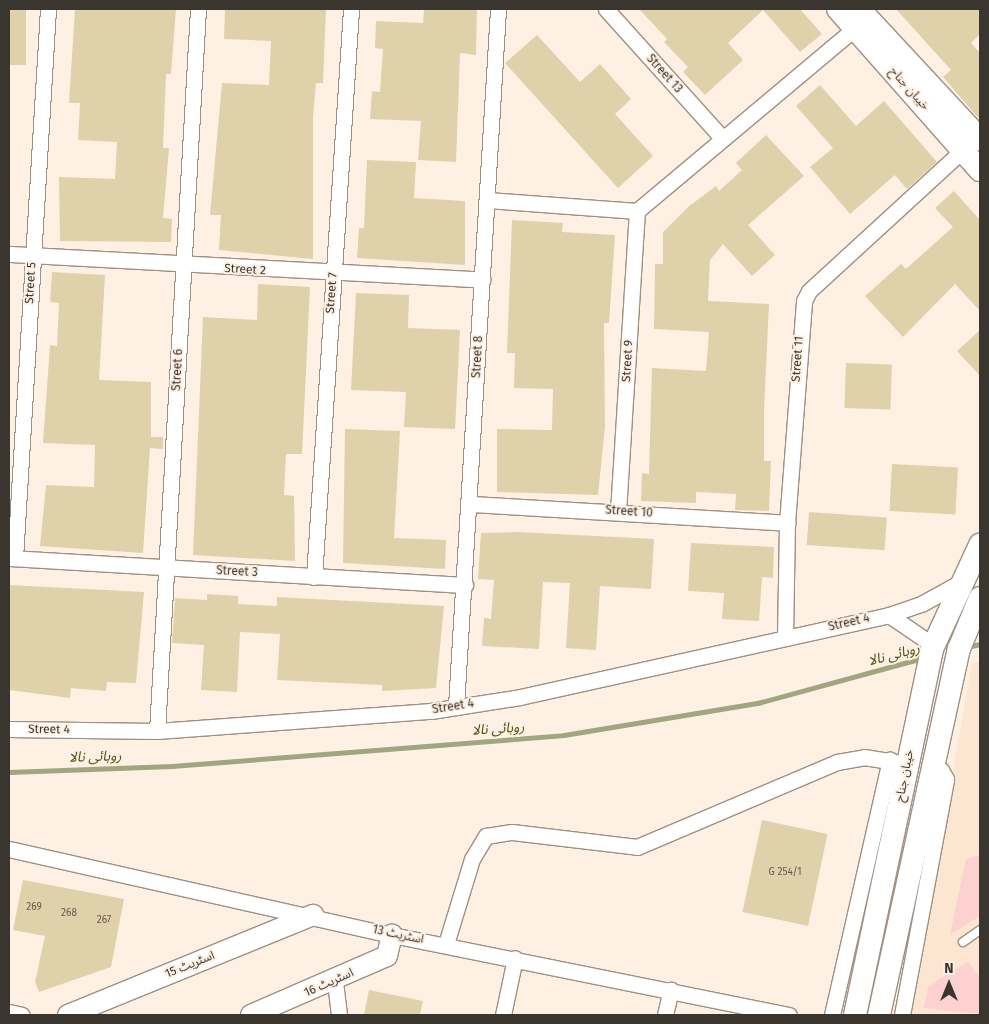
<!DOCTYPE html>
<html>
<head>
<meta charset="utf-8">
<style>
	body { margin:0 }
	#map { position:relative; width:989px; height:1024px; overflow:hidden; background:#fef1e4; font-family:"Fira Sans","Noto Sans Arabic",sans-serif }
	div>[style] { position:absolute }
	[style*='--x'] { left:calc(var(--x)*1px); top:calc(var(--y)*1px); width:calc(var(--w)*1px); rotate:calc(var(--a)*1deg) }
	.built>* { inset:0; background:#fce6d1 }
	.green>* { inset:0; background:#fcd1d0 }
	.stream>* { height:4.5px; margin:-2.25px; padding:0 2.25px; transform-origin:2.25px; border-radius:2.25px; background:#a0a67f }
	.building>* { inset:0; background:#dfd1a9; transform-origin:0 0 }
	.roads { filter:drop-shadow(1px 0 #9f9082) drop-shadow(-1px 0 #9f9082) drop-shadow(0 1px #9f9082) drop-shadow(0 -1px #9f9082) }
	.service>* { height:8px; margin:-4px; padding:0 4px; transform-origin:4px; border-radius:4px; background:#fff }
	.minor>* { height:15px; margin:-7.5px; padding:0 7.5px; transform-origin:7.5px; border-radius:7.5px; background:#fff }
	.tertiary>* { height:20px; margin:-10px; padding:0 10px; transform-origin:10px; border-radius:10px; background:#fff }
	.secondary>* { height:22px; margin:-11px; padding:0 11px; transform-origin:11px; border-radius:11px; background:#fff }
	span { translate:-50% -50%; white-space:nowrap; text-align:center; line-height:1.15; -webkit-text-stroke:4px #fef1e4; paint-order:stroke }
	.number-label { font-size:10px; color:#645c4e }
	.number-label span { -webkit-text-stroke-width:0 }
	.street-label { font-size:12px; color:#3b352f }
	.water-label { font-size:14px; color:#4f5515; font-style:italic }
	.frame { position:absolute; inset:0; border:10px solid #3b352f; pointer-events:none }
	.north { position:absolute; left:924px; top:959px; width:50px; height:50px; -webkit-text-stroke:4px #fef1e4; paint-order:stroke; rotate:0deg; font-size:14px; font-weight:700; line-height:20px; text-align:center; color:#3b352f }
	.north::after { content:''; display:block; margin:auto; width:18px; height:22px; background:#3b352f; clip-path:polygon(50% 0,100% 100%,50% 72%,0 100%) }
</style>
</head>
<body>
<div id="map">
	<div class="built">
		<div style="clip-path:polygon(980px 661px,980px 1015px,910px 1015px,972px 663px)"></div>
	</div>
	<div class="green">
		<div style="clip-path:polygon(980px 855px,980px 916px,950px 935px,966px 859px)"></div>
		<div style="clip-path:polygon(968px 962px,980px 978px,980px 1014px,924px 1008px,928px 986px)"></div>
	</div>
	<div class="stream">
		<div style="--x:967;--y:647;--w:13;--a:-13"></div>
		<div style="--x:9;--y:772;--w:163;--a:-2.1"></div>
		<div style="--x:172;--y:766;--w:393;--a:-4.5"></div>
		<div style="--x:564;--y:735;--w:197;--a:-9.4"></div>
		<div style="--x:758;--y:703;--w:171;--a:-15.3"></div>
	</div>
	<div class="building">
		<div style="left:9px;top:9px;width:17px;height:56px"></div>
		<div style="clip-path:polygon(75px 9px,176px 9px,171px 74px,166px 74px,163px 148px,169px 148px,163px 218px,172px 219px,171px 242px,60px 241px,59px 177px,115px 179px,117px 142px,78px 140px,80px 103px,69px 103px)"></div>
		<div style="clip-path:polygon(225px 9px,326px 9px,323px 83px,316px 83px,313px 117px,313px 259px,219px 250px,221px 215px,210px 215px,222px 83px,269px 85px,271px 41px,224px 39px)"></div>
		<div style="clip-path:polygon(424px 9px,477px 9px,476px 55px,460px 53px,456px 162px,418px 160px,421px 121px,370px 119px,372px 91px,380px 92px,383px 49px,375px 48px,376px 21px,423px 23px)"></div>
		<div style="clip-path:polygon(639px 9px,800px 9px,822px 34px,800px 52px,763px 10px,728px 43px,743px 60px,705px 95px,683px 72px,688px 67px,664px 42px,667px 39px)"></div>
		<div style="clip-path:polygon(896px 9px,980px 9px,980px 34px,971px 43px,980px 53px,980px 120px,943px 77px,951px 70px)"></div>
		<div style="clip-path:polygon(537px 35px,580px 82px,600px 64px,631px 99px,615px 114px,653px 156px,618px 188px,505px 63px)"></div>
		<div style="clip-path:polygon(820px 85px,856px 126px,884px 101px,937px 162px,907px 189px,895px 175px,850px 214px,810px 167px,833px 148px,796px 106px)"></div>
		<div style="clip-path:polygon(766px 135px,804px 176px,748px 225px,775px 255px,752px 276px,723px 244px,710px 260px,708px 301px,769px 304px,764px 410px,764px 461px,771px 461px,769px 511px,735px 510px,736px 494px,696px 492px,696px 503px,641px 501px,642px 473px,649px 474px,652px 368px,706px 371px,709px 332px,654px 329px,655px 264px,663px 264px,663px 232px,688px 207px,716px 186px,719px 191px,742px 170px,736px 163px)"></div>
		<div style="clip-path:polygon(367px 160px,416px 162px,414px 198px,465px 201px,465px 265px,357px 258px,359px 228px,364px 228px)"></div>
		<div style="clip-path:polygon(954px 191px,980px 220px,980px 311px,955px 284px,903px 337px,865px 296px,901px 264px,906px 269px,953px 227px,935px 208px)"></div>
		<div style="clip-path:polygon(512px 220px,563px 223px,562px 232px,615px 235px,609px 323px,604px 323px,605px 427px,598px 495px,497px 492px,497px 429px,552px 430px,553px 389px,514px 388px,515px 353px,507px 353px)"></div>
		<div style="clip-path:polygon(52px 272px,105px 275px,99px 380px,151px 382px,151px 437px,163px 437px,163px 449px,150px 448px,143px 553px,40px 546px,46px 485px,94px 487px,95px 445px,43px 443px,50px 345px,57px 346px,59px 303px,50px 302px)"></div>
		<div style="clip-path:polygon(258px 284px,310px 287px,302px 454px,286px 454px,284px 495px,294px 496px,295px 561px,193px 555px,203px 317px,257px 320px)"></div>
		<div style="clip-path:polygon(356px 293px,409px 295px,408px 328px,460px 330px,455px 429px,404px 427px,406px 392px,351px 390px)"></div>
		<div style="clip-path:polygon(980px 330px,980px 376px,957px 351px)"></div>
		<div style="left:846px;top:363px;width:46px;height:45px;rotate:2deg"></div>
		<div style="clip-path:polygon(345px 429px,400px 431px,394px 538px,446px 540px,445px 569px,343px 563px)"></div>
		<div style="left:892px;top:464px;width:66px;height:47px;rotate:3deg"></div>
		<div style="left:809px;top:512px;width:78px;height:33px;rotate:4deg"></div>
		<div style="clip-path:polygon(518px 532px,654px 539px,651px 589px,600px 586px,596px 650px,566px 648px,570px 583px,543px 582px,539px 649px,482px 646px,484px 618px,491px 619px,494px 580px,478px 579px,481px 533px)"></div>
		<div style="clip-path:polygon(691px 543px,774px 547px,773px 578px,762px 577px,759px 621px,722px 619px,724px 593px,688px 591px)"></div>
		<div style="clip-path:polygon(9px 585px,144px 592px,136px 683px,107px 682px,106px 691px,71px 688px,70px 698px,9px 690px)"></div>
		<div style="clip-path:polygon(207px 594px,238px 596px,238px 604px,277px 606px,277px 597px,444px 606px,436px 688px,382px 691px,382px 685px,277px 680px,280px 634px,240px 632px,237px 692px,201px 690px,204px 645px,172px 643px,175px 598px,207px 600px)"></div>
		<div style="left:762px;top:820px;width:67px;height:94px;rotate:12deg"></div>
		<div style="clip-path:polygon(23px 880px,124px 899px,111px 967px,39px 992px,35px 982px,45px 936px,13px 930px)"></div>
		<div style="clip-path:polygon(369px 990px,423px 1001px,420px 1015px,364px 1015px)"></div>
	</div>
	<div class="roads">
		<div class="service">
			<div style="--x:963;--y:942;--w:21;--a:-35"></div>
		</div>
		<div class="minor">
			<div style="--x:606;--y:9;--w:173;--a:48"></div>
			<div style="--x:488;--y:200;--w:149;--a:4.2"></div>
			<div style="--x:637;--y:211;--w:285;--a:-40"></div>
			<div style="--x:9;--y:254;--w:474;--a:3.1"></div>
			<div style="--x:471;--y:504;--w:317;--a:3.4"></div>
			<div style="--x:618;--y:512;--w:302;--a:-86.4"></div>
			<div style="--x:9;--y:558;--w:457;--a:3.4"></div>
			<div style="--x:15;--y:558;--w:550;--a:-86.56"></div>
			<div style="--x:314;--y:577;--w:569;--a:-86.27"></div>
			<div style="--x:889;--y:615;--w:53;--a:34.3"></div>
			<div style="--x:785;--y:638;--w:115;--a:-89"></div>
			<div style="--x:787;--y:523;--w:223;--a:-85.6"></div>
			<div style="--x:804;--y:301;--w:11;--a:-63"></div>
			<div style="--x:809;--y:291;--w:209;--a:-42.5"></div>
			<div style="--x:456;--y:706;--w:698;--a:-86.55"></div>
			<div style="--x:9;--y:729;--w:148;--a:0.8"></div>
			<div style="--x:157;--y:731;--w:275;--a:-4.2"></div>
			<div style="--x:431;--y:711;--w:90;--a:-8.9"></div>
			<div style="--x:520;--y:697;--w:378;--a:-12.5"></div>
			<div style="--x:889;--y:615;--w:36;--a:-19"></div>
			<div style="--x:923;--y:603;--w:43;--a:-28.9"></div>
			<div style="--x:157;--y:731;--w:723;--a:-86.75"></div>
			<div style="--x:9;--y:849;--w:393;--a:12.7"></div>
			<div style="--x:392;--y:935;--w:405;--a:11.4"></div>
			<div style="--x:446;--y:944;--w:89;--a:-73"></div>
			<div style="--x:472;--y:859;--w:27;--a:-59"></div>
			<div style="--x:486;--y:836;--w:26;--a:-9"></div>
			<div style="--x:512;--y:832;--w:126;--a:6.8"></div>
			<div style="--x:637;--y:847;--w:217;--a:-23"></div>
			<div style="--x:837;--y:762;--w:27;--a:-10"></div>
			<div style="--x:864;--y:757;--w:45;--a:9"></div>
			<div style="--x:335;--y:982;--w:33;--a:83"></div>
			<div style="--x:9;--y:1012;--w:13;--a:13"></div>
			<div style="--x:503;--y:1015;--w:58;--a:-78.1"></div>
			<div style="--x:665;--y:1015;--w:26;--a:-77"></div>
			<div style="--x:832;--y:1015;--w:262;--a:-77.2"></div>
			<div style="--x:902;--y:1015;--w:240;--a:-79.4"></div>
			<div style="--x:946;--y:779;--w:10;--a:-119"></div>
			<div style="--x:941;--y:770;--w:9;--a:-167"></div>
		</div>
		<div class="tertiary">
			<div style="--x:68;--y:1015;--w:265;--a:-22.2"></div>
			<div style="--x:251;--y:1015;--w:148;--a:-23.5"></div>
			<div style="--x:387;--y:956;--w:22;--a:-77"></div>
		</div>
		<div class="secondary">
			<div style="--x:838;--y:9;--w:215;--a:48.6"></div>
			<div style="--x:859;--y:9;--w:178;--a:47.1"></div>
			<div style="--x:855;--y:1015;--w:374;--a:-78.1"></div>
			<div style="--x:932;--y:649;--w:115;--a:-65.2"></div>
			<div style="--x:879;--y:1015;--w:375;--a:-77.7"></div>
			<div style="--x:959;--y:649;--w:55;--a:-67.6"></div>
		</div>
	</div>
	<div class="number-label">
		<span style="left:785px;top:873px">G 254/1</span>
		<span style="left:34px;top:908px">269</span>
		<span style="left:69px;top:914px">268</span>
		<span style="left:104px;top:921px">267</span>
	</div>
	<div class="street-label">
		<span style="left:664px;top:74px;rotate:48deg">Street 13</span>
		<span style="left:909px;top:89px;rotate:48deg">خیبان جناح</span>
		<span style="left:245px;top:270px;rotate:3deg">Street 2</span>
		<span style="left:31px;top:283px;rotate:-87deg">Street 5</span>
		<span style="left:332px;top:293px;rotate:-86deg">Street 7</span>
		<span style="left:478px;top:357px;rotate:-87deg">Street 8</span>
		<span style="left:798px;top:359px;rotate:-86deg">Street 11</span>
		<span style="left:628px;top:361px;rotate:-87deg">Street 9</span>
		<span style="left:178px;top:370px;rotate:-87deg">Street 6</span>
		<span style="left:629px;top:512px;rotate:4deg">Street 10</span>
		<span style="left:237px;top:572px;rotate:3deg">Street 3</span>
		<span style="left:849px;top:623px;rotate:-13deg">Street 4</span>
		<span style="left:453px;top:707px;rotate:-9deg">Street 4</span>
		<span style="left:49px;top:730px;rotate:1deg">Street 4</span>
		<span style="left:905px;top:776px;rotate:-79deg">خیبان جناح</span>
		<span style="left:398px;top:935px;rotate:12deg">اسٹریٹ 13</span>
		<span style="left:190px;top:965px;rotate:-22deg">اسٹریٹ 15</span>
		<span style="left:329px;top:983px;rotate:-24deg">اسٹریٹ 16</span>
	</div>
	<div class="water-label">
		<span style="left:894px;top:655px;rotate:-15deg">روہائی نالا</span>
		<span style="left:498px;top:729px;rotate:-4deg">روہائی نالا</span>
		<span style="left:95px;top:757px;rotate:-2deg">روہائی نالا</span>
	</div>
	<div class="frame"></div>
	<div class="north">N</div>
</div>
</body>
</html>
